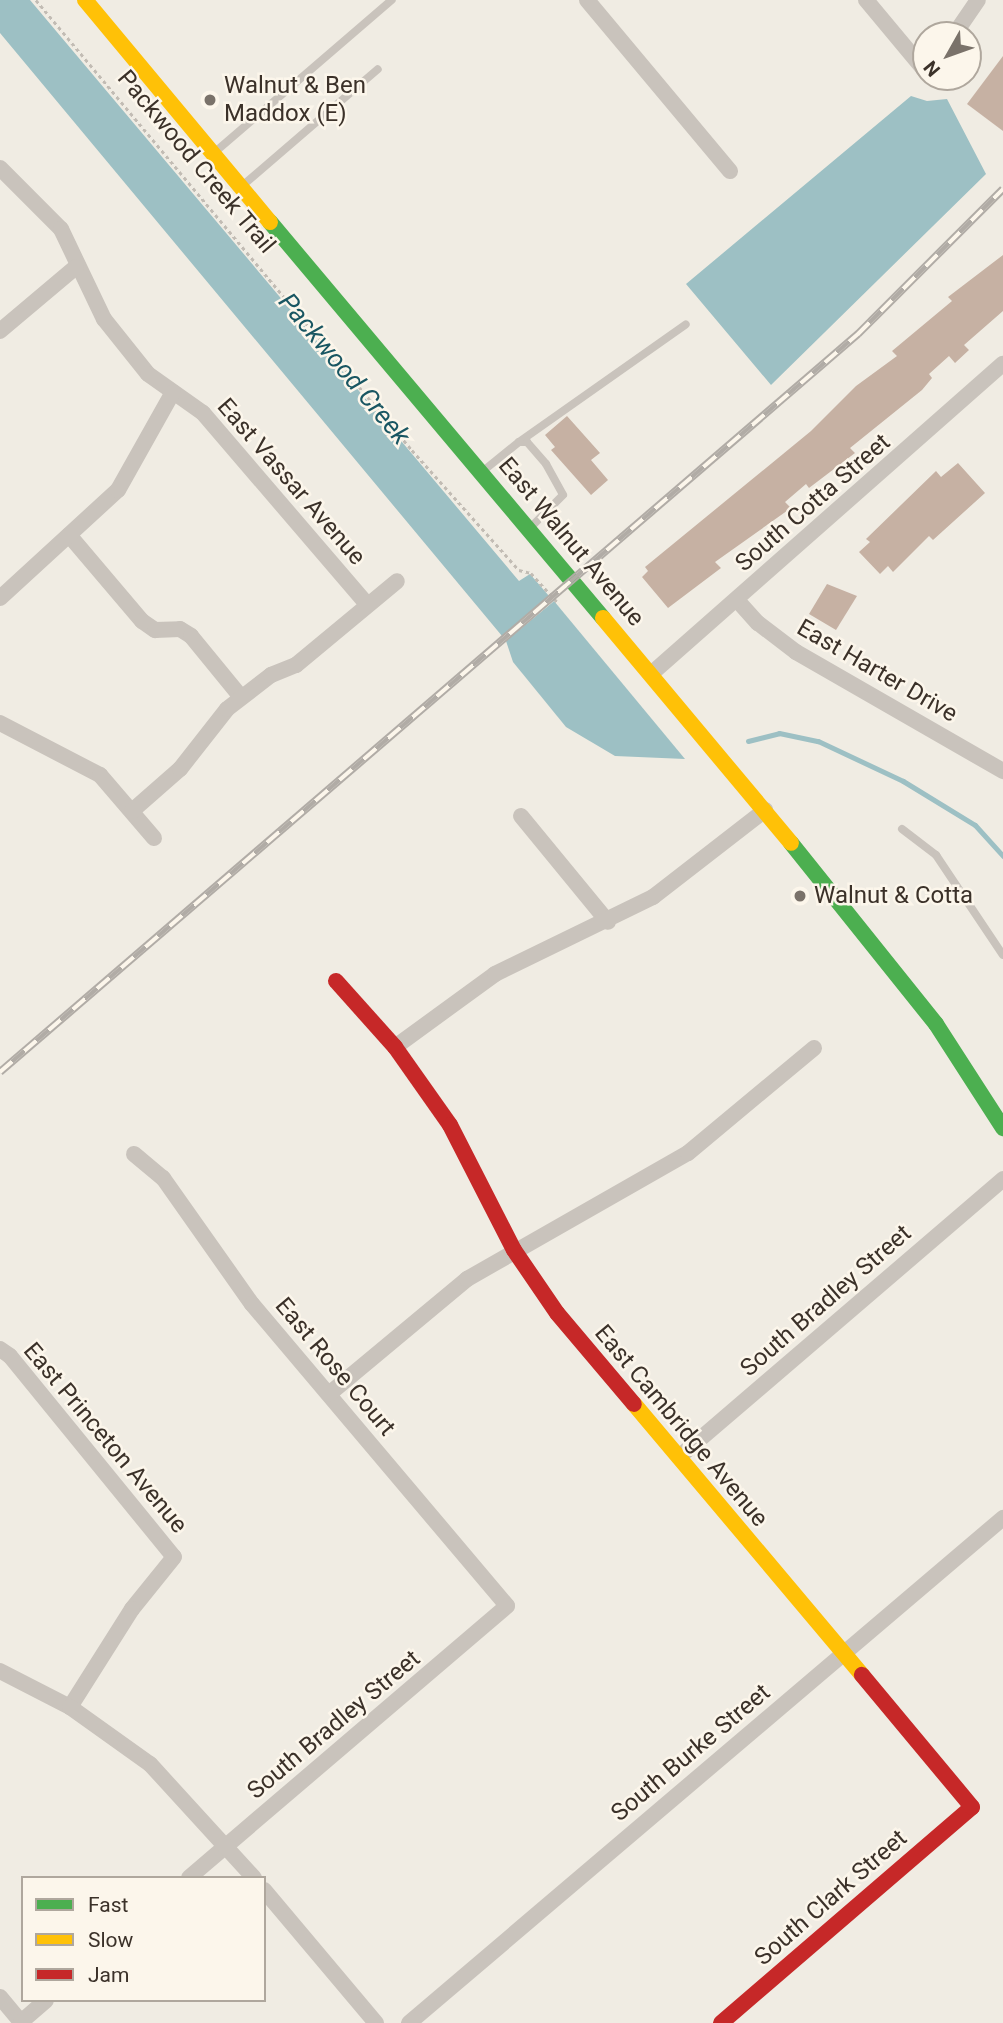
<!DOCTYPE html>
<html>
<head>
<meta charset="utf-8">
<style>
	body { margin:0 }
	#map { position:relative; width:1003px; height:2023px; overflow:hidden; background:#f0ece3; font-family:Roboto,sans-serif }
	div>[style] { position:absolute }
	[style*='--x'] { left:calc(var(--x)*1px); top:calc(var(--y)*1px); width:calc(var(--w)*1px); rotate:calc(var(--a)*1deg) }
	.water>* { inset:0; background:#9dc0c4 }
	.pier>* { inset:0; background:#f0ece3 }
	.stream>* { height:5px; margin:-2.5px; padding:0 2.5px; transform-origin:2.5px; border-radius:2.5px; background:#9dc0c4 }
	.building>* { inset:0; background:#c6b1a3 }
	.path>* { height:2.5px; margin-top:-1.25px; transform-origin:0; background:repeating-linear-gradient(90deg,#c2bcb4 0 3.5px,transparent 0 7px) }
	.lane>* { height:8px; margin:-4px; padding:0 4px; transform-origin:4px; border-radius:4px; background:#c9c3bc }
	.street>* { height:16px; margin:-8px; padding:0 8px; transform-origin:8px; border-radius:8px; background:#c9c3bc }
	.fast>* { height:16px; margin:-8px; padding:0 8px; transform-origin:8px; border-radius:8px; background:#4caf50 }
	.slow>* { height:16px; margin:-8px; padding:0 8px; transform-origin:8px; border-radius:8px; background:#ffc107 }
	.jam>* { height:16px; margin:-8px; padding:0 8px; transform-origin:8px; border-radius:8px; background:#c62828 }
	.rail>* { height:8px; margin-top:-4px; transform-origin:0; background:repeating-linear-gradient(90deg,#fcf6eb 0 16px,#b1aca6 0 32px); box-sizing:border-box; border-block:2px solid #b1aca6 }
	.dots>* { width:19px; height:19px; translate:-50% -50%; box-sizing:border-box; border:4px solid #fcf6eb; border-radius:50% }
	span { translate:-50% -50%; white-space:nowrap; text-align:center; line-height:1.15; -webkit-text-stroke:5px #fcf6eb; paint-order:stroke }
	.poi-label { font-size:24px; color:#3b3129 }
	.left { translate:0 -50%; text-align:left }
	.street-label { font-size:24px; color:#3b3129 }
	.water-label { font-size:26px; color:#195662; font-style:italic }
	.legend { position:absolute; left:21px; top:1876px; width:245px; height:126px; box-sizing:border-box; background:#fcf6eb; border:2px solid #afa79d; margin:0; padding:9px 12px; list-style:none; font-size:21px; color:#3b3129 }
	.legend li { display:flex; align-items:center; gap:14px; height:35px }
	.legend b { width:35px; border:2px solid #afa79d }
	.north { position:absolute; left:912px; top:21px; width:70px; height:70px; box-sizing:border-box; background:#fcf6eb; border:2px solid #afa79d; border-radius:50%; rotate:230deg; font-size:19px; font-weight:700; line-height:28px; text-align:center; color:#3b3129 }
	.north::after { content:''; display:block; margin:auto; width:24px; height:32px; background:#7a726a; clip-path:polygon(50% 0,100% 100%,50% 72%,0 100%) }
</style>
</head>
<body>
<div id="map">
	<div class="water">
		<div style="clip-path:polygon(0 0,30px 0,519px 581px,530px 574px,549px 596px,502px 636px,0 33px)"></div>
		<div style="clip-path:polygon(911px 96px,927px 101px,947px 99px,986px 174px,771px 385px,686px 284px)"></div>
		<div style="clip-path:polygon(554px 601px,685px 759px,615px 756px,566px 727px,513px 662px,506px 641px)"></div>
	</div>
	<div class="pier">
		<div style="clip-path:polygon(549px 596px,534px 613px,554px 601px,506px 641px,502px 636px)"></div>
	</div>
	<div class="stream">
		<div style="--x:748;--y:741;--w:32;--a:-14"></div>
		<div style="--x:779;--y:733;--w:40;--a:12"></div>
		<div style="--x:818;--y:741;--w:94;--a:25.2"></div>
		<div style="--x:903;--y:781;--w:84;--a:31.4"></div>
		<div style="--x:975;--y:825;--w:42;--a:47.9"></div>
	</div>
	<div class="building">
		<div style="clip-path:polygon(1003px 56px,1003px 131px,967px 104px)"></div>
		<div style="clip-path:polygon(1003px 255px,1003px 311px,964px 345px,969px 350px,955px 363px,949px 356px,929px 374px,932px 378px,922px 390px,850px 448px,855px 453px,809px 488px,806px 484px,785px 502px,791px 508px,715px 562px,721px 568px,668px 608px,642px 577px,648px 571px,645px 567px,811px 431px,856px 386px,897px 356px,892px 351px,952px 301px,948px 297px)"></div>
		<div style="clip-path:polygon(567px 416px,600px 453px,591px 460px,608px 480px,591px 495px,551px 450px,555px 447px,545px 435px)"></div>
		<div style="clip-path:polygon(958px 463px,985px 493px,933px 540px,929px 536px,893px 572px,888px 566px,880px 574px,859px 552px,870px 542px,866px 539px,936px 471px,941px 477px)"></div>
		<div style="clip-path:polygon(827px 584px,857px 596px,836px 630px,809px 614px)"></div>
	</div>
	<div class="path">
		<div style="--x:36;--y:0;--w:586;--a:50.12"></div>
		<div style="--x:412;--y:450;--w:161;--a:48.3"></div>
		<div style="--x:519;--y:570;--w:12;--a:14"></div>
		<div style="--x:531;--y:573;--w:42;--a:47.9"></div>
	</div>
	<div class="lane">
		<div style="--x:215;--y:152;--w:233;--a:-40.7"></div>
		<div style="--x:242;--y:186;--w:179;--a:-40.7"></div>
		<div style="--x:519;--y:442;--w:204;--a:-35.2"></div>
		<div style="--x:483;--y:471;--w:46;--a:-38.9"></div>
		<div style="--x:519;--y:442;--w:8;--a:0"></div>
		<div style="--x:527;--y:442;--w:29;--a:49"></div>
		<div style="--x:546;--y:464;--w:35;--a:61"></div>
		<div style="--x:563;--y:495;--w:47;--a:135"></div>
		<div style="--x:902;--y:829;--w:43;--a:37.4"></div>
		<div style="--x:936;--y:855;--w:120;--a:56.2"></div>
	</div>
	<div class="street">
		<div style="--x:587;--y:0;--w:223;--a:50.1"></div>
		<div style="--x:866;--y:0;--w:94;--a:50.2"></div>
		<div style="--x:954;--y:35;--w:42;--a:-55.6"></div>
		<div style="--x:0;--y:168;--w:86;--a:45"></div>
		<div style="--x:61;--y:229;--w:100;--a:64.5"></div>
		<div style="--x:104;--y:319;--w:70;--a:51.3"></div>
		<div style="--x:148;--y:374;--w:67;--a:35.3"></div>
		<div style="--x:203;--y:413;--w:250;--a:49.4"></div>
		<div style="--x:0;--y:331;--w:99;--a:-40.1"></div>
		<div style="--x:69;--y:535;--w:113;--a:49.7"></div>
		<div style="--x:142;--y:621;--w:16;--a:35"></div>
		<div style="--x:155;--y:630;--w:25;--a:-2"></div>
		<div style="--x:180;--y:629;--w:13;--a:32"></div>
		<div style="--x:191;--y:636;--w:79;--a:50.7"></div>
		<div style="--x:0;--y:598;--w:160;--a:-42.5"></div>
		<div style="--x:118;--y:490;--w:112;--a:-60.7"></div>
		<div style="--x:737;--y:600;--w:31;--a:48"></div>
		<div style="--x:758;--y:623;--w:48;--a:37.3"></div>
		<div style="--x:796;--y:652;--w:239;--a:29.9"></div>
		<div style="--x:651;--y:674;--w:469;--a:-41.4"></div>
		<div style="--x:0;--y:723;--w:113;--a:27.5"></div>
		<div style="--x:100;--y:775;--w:83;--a:49.4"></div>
		<div style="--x:132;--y:811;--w:64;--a:-41.2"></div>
		<div style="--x:180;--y:769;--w:76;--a:-51.9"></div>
		<div style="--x:227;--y:709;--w:56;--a:-37.7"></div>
		<div style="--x:271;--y:675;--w:27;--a:-22"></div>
		<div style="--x:296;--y:665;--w:131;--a:-39.7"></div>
		<div style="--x:521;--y:816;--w:137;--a:50.6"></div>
		<div style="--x:395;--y:1047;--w:124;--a:-36.1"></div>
		<div style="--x:495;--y:974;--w:176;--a:-26"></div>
		<div style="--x:653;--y:897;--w:142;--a:-37.8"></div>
		<div style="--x:134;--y:1154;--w:38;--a:40"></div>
		<div style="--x:163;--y:1178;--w:154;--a:54.8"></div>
		<div style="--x:252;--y:1304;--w:395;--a:49.8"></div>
		<div style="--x:507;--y:1606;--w:418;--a:139.5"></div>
		<div style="--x:0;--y:1349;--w:12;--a:35"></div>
		<div style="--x:10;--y:1356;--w:259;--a:50.8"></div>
		<div style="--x:174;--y:1557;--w:67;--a:128.9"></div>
		<div style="--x:132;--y:1609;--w:116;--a:122.3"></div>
		<div style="--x:329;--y:1394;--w:180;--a:-39.8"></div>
		<div style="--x:467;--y:1279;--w:254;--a:-29.7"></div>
		<div style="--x:688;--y:1153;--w:164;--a:-39.8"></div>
		<div style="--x:679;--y:1457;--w:427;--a:-40.6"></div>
		<div style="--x:0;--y:1671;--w:79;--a:27.2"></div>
		<div style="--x:70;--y:1707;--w:98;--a:35.5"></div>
		<div style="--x:150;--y:1764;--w:154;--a:47.6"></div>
		<div style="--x:264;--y:1890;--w:174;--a:49.9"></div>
		<div style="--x:0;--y:1997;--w:33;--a:50"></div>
		<div style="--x:21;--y:2022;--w:33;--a:-41"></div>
		<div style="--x:409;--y:2023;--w:780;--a:-40.37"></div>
	</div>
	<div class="fast">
		<div style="--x:270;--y:222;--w:517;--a:49.94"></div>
		<div style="--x:791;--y:843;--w:232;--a:51.3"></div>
		<div style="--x:936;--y:1024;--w:124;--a:57.2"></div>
	</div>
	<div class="slow">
		<div style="--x:85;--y:0;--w:289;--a:50.2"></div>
		<div style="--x:603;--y:618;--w:293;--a:50.1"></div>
		<div style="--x:634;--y:1404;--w:354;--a:49.9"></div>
	</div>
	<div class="jam">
		<div style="--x:336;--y:981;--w:89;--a:48.2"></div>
		<div style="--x:395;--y:1047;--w:95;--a:54.8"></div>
		<div style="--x:450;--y:1125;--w:140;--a:62.9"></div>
		<div style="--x:514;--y:1250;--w:76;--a:55.7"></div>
		<div style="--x:557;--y:1313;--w:119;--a:49.8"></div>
		<div style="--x:721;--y:2023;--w:331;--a:-40.7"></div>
		<div style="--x:972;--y:1807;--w:172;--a:-129.8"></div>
	</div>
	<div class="rail">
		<div style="--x:0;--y:1072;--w:1132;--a:-40.7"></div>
		<div style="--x:858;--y:334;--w:205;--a:-45"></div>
	</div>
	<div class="dots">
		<div style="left:210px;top:100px;background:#7a726a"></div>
		<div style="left:800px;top:896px;background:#7a726a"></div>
	</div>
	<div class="poi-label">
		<span class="left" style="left:224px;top:100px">Walnut &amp; Ben<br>Maddox (E)</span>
		<span class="left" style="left:814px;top:896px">Walnut &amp; Cotta</span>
	</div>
	<div class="street-label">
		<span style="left:196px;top:162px;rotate:50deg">Packwood Creek Trail</span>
		<span style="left:291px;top:482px;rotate:49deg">East Vassar Avenue</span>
		<span style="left:813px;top:503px;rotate:-41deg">South Cotta Street</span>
		<span style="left:571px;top:542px;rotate:50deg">East Walnut Avenue</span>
		<span style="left:877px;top:671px;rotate:30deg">East Harter Drive</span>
		<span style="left:826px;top:1301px;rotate:-41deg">South Bradley Street</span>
		<span style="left:335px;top:1367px;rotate:50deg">East Rose Court</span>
		<span style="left:681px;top:1426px;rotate:50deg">East Cambridge Avenue</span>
		<span style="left:105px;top:1438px;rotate:50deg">East Princeton Avenue</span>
		<span style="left:334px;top:1725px;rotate:-40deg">South Bradley Street</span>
		<span style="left:691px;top:1753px;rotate:-40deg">South Burke Street</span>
		<span style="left:831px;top:1898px;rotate:-41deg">South Clark Street</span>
	</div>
	<div class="water-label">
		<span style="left:344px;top:369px;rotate:50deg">Packwood Creek</span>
	</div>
	<ul class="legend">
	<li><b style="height:9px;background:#4caf50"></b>Fast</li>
	<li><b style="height:9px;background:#ffc107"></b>Slow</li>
	<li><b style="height:9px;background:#c62828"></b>Jam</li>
	</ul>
	<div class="north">N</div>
</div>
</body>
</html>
